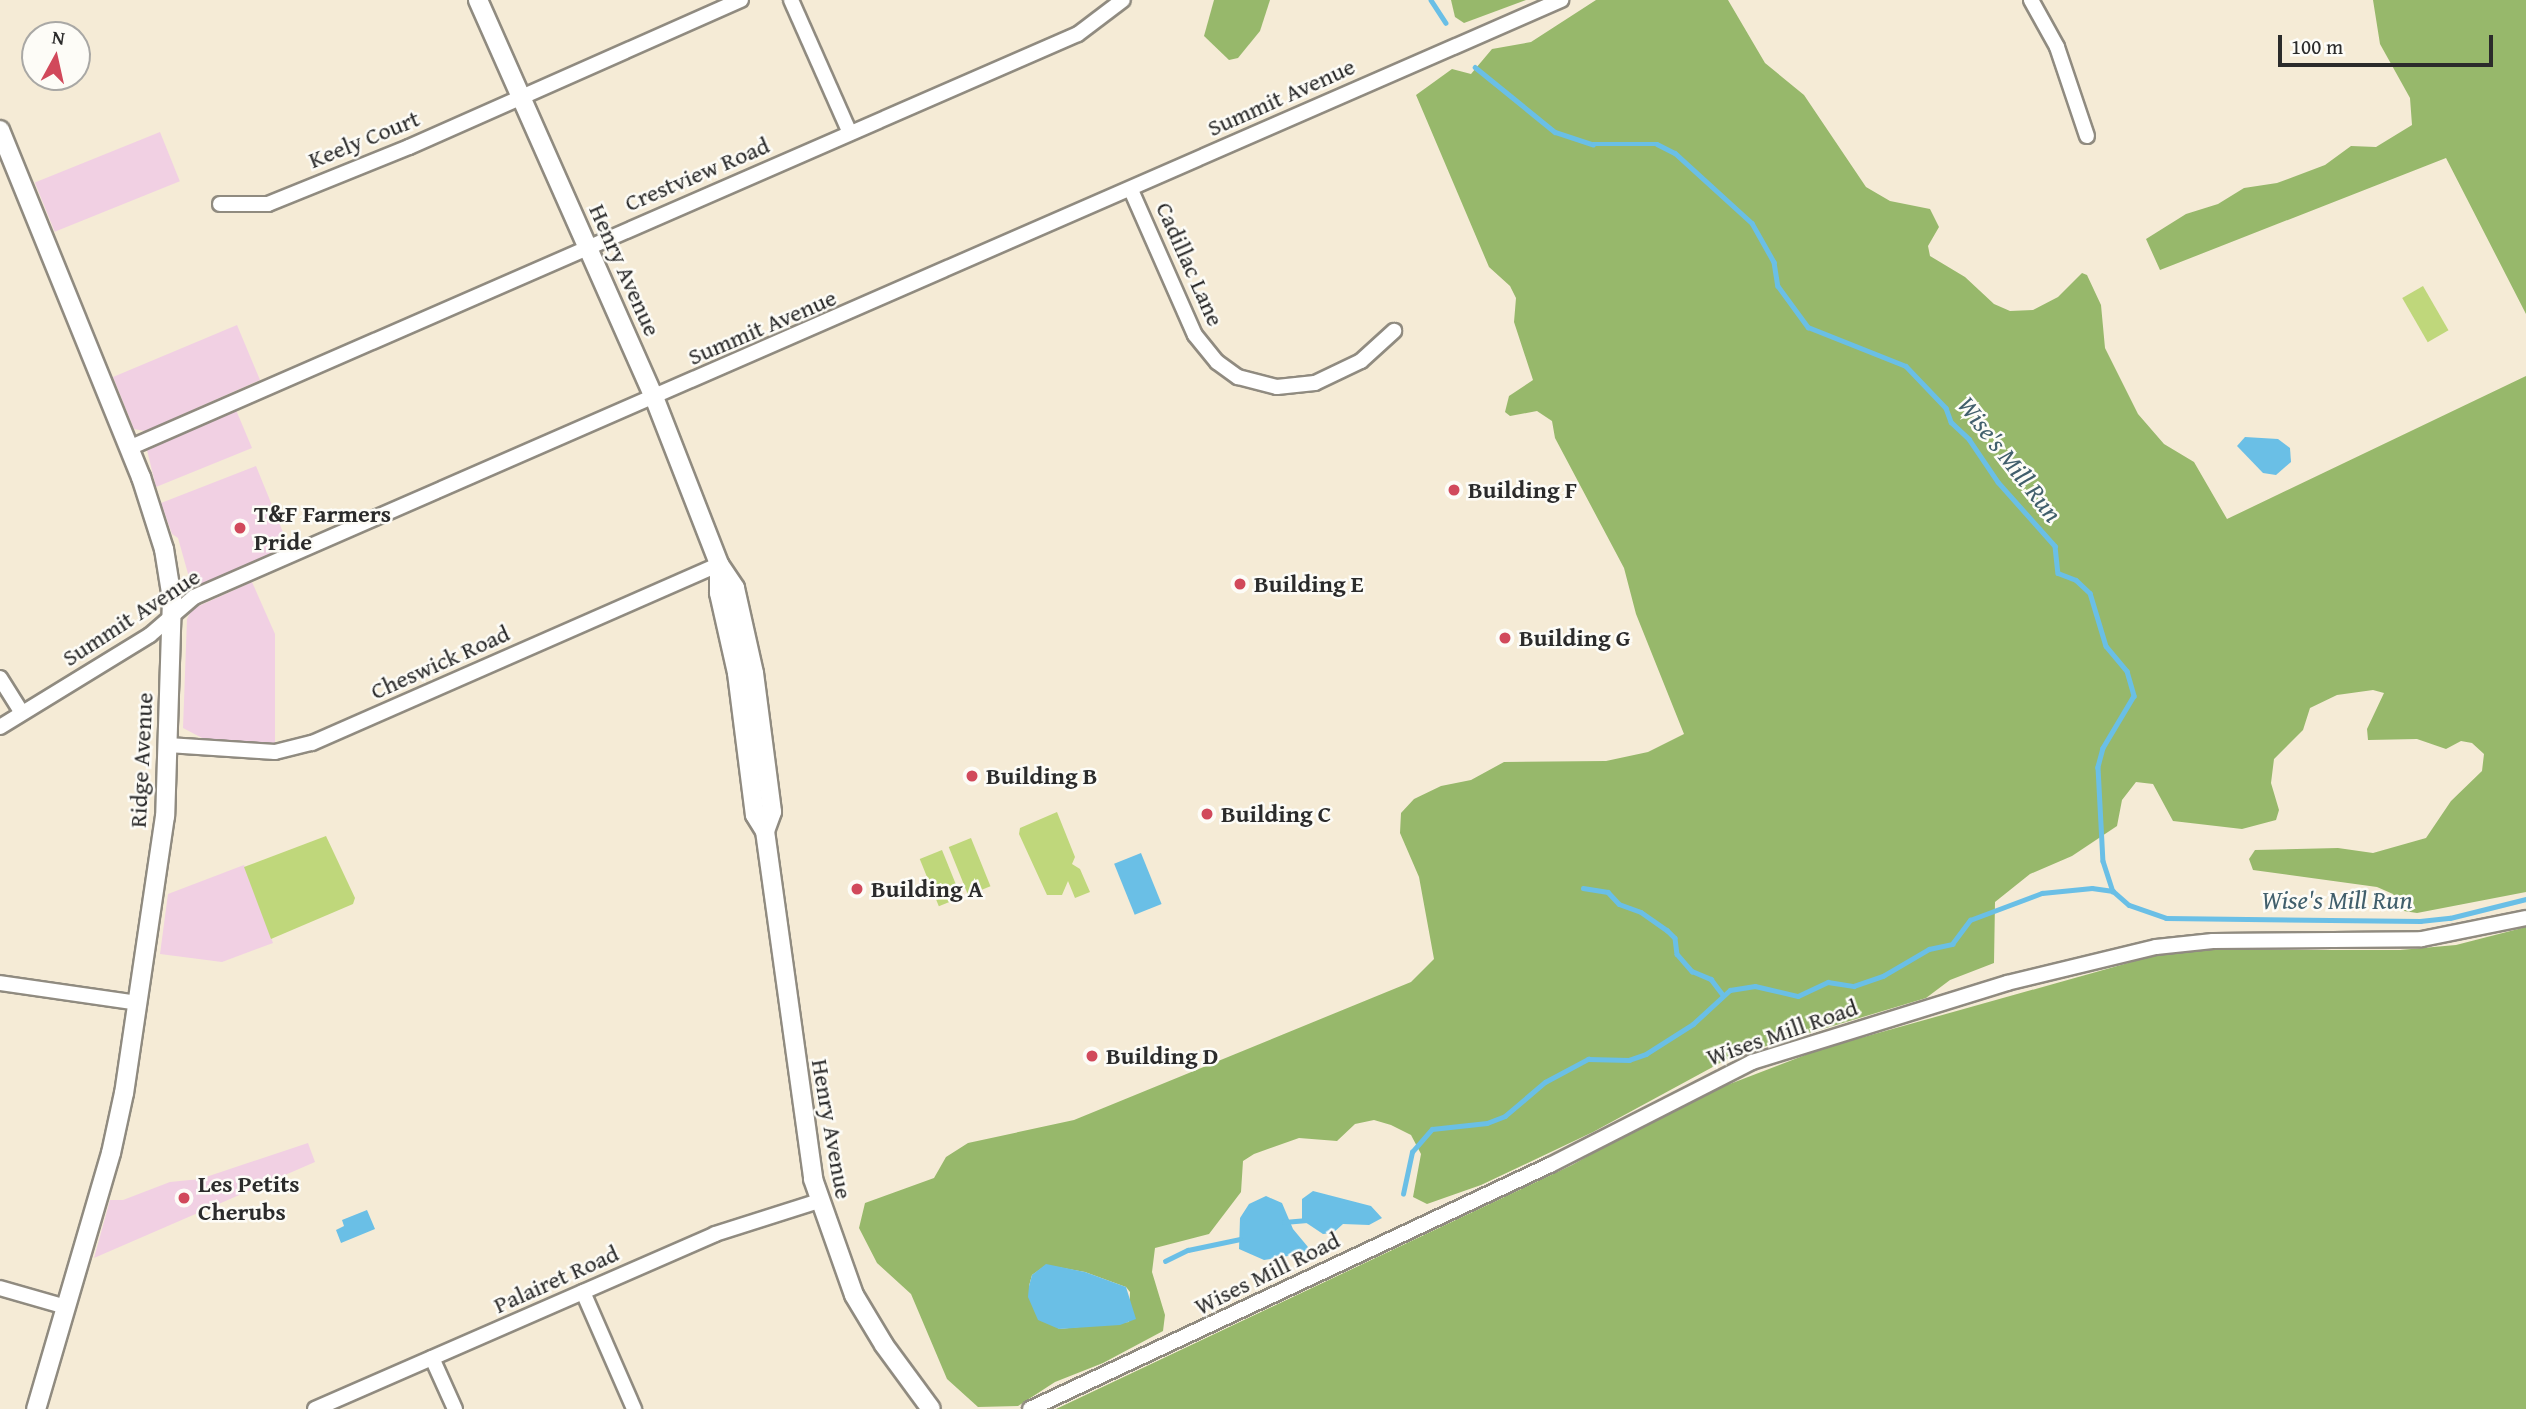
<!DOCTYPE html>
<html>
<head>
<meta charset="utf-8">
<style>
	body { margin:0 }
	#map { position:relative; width:2526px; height:1409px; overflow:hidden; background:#f5ebd6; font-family:"Gentium Book Plus",serif }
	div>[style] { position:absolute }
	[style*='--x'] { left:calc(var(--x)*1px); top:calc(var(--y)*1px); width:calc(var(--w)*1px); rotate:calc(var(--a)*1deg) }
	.built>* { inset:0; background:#f1d0e3; transform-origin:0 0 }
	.green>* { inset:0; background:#bfd77b; transform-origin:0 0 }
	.forest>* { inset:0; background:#97b86b }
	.water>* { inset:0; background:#6abfe6; transform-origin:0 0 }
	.stream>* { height:4.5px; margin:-2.25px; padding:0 2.25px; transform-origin:2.25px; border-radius:2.25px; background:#6abfe6 }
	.roads { filter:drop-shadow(2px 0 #908b80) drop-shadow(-2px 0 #908b80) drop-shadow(0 2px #908b80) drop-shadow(0 -2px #908b80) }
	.minor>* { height:14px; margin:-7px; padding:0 7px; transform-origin:7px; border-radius:7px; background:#fff }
	.major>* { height:18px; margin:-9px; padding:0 9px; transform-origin:9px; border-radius:9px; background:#fff }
	.dots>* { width:19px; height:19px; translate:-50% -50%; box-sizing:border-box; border:4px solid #fdfcf7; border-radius:50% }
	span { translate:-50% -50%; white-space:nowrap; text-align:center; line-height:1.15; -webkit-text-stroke:5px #fdfcf7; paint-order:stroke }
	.street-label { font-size:24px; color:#2b2b2b }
	.poi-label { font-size:24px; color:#2b2b2b; font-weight:700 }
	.left { translate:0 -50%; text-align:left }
	.water-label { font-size:26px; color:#415f6c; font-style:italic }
	.north { position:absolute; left:21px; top:21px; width:70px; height:70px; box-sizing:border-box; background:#fdfcf7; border:2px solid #a9a8a5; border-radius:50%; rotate:8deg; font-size:19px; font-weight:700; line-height:28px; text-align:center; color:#2b2b2b }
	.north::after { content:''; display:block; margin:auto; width:24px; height:32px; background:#d1495b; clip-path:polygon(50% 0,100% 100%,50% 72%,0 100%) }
	.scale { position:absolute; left:2278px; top:35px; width:215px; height:32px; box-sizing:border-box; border:4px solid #2b2b2b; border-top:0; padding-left:9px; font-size:21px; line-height:24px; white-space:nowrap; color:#2b2b2b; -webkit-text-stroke:5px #fdfcf7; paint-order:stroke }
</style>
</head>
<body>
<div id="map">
	<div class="built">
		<div style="left:160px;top:132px;width:53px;height:135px;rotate:68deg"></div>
		<div style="clip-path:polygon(237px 325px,260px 380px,145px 431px,134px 429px,113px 377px)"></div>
		<div style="clip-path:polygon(236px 410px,252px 448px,156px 487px,147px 450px)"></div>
		<div style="clip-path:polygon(256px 466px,289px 547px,192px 588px,178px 538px,172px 534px,161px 503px)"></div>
		<div style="clip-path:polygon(252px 582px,275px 634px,275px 743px,204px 739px,183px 728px,187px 619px,192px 609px)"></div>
		<div style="clip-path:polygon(244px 865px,273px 943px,222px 962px,160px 954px,168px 894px)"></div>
		<div style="clip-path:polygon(308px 1143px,315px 1162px,94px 1258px,110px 1200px,123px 1200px,170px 1182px,200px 1179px)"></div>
	</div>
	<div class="green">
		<div style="left:2423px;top:286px;width:51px;height:24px;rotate:60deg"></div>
		<div style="clip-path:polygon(1057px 812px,1075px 857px,1072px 864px,1080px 869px,1090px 892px,1075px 898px,1068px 881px,1062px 895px,1047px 895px,1019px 834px,1020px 828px)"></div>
		<div style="clip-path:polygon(326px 836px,355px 898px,353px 904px,271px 939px,244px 867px)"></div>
		<div style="left:971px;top:838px;width:52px;height:24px;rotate:68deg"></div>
		<div style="left:942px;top:850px;width:51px;height:24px;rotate:68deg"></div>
	</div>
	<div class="forest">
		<div style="clip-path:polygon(1214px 0,1270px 0,1260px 31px,1238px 58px,1229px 60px,1204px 36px)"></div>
		<div style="clip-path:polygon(1451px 0,1526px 0,1464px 23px,1455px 17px)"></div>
		<div style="clip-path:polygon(evenodd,1596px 0,1728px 0,1765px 63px,1804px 95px,1866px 187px,1890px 201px,1930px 209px,1939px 227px,1928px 246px,1930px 256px,1965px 277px,1994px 304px,2010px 311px,2033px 310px,2058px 297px,2082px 273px,2087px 275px,2101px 305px,2105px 348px,2138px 414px,2164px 444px,2194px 462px,2227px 519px,2526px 376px,2526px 892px,2417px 913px,2404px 911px,2393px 894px,2377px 887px,2253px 870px,2249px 859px,2255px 850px,2338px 848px,2373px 853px,2426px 838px,2451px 801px,2482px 771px,2484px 754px,2472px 743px,2461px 741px,2446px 749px,2417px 739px,2368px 740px,2367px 729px,2384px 693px,2373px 690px,2337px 695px,2310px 708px,2303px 730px,2274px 759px,2271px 783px,2279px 810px,2276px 820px,2242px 829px,2173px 821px,2153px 784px,2136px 782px,2122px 800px,2117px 826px,2072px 856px,2030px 874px,1995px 902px,1994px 963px,1950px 980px,1926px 998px,1733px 1056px,1593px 1132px,1481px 1185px,1427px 1204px,1413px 1197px,1421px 1154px,1411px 1135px,1391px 1125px,1374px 1120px,1355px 1124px,1337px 1141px,1299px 1138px,1254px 1154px,1243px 1161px,1241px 1192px,1209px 1234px,1155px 1248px,1152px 1272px,1165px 1315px,1163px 1331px,1103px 1363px,1055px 1382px,1018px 1406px,978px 1407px,947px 1379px,911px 1294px,877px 1263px,859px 1228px,865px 1203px,934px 1178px,946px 1157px,968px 1143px,1074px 1120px,1411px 982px,1434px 959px,1419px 877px,1400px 833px,1401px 813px,1414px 799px,1441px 786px,1471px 780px,1504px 762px,1606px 761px,1648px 752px,1684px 734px,1636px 614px,1624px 568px,1555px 438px,1552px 421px,1537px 411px,1510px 416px,1505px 412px,1509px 396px,1533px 380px,1514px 322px,1516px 298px,1510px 286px,1489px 267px,1416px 95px,1452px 69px,1471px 74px,1492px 49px,1531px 42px,1596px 0,1046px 1265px,1085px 1272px,1126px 1287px,1130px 1292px,1129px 1322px,1059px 1329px,1029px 1286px,1032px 1275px,1046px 1265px)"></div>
		<div style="clip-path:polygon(2373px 0,2526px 0,2526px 314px,2446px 158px,2160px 270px,2146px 239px,2186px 214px,2218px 204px,2244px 188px,2277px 183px,2325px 165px,2351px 146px,2376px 147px,2412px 125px,2410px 98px,2380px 44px)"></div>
		<div style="clip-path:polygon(2526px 927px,2526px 1409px,1056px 1409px,1572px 1165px,1688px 1100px,1821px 1049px,2153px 956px,2187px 950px,2400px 950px,2456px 945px)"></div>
	</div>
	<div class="water">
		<div style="clip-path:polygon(2245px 437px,2278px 439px,2290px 448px,2291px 462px,2276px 475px,2263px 473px,2237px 446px)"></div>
		<div style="left:1141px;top:853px;width:55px;height:29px;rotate:68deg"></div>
		<div style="clip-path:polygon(1313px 1191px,1371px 1206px,1382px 1218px,1369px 1225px,1343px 1224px,1333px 1233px,1323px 1234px,1302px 1220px,1302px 1199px)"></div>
		<div style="clip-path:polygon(1266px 1196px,1282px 1203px,1293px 1229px,1308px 1247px,1306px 1253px,1264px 1260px,1239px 1249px,1240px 1218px,1249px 1204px)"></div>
		<div style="clip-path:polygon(367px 1210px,375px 1229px,341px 1243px,336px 1230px,344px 1226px,342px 1220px)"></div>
		<div style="clip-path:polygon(1046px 1264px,1085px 1272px,1126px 1287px,1136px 1319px,1120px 1325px,1059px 1329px,1038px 1320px,1028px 1297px,1029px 1286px,1032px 1275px)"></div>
	</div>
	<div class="stream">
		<div style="--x:1431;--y:0;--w:27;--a:57"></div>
		<div style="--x:1475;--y:67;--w:103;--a:39.1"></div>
		<div style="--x:1555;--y:132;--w:40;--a:18"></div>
		<div style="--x:1593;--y:144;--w:64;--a:0"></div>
		<div style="--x:1657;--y:144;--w:20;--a:27"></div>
		<div style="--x:1675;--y:153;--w:104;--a:42.3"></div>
		<div style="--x:1752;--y:223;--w:45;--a:60.6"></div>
		<div style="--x:1774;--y:262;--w:24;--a:81"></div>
		<div style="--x:1778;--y:286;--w:51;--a:53.8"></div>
		<div style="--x:1808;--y:327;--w:105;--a:21.7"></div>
		<div style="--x:1906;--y:366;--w:58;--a:46.4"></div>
		<div style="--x:1946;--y:408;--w:15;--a:70"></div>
		<div style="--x:1951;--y:422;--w:25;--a:43"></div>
		<div style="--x:1969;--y:439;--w:52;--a:56"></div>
		<div style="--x:1998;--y:482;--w:86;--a:48.3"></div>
		<div style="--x:2055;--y:546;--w:27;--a:84"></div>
		<div style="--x:2058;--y:573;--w:19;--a:21"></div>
		<div style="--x:2076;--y:580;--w:19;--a:43"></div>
		<div style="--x:2090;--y:593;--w:55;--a:73.2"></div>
		<div style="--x:2106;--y:646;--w:33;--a:50"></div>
		<div style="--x:2127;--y:671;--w:26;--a:74"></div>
		<div style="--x:2134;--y:696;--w:61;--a:120.8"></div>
		<div style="--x:2103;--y:748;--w:20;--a:105"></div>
		<div style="--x:2098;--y:767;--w:94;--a:87"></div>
		<div style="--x:2103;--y:861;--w:32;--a:72"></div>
		<div style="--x:2113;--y:891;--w:21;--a:41"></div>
		<div style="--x:2129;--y:905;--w:39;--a:19"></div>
		<div style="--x:2166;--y:918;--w:254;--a:0.7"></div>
		<div style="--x:2420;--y:921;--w:30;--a:-6"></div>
		<div style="--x:2450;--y:918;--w:78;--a:-14"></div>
		<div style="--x:1583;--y:888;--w:25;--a:9"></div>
		<div style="--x:1608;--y:892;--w:16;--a:47"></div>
		<div style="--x:1619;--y:904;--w:23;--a:20"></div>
		<div style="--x:1641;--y:912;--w:32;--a:35"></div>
		<div style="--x:1667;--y:930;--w:11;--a:45"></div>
		<div style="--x:1675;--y:938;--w:16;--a:83"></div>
		<div style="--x:1677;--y:954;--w:23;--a:49"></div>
		<div style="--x:1692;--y:971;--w:21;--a:23"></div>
		<div style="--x:1711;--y:979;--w:20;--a:53"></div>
		<div style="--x:1403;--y:1194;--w:43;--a:-77.9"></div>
		<div style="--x:1412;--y:1152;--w:30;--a:-49"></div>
		<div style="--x:1432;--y:1129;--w:55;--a:-6.2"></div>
		<div style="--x:1487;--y:1123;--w:19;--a:-21"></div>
		<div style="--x:1505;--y:1116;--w:52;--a:-40.4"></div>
		<div style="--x:1545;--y:1082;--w:49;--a:-28.1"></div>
		<div style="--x:1588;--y:1059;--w:41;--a:1.4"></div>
		<div style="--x:1629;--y:1060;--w:18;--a:-19"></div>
		<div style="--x:1646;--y:1054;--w:56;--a:-32.6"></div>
		<div style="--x:1693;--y:1024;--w:50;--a:-42.6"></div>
		<div style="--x:1730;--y:990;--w:25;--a:-9"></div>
		<div style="--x:1755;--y:986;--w:44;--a:13.1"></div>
		<div style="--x:1798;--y:996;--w:33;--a:-25"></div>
		<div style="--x:1828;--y:982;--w:26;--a:9"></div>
		<div style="--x:1854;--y:986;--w:31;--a:-19"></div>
		<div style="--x:1883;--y:976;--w:53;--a:-30.4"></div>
		<div style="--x:1929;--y:949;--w:24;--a:-12"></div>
		<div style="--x:1952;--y:944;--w:30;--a:-53"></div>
		<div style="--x:1970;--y:920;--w:77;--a:-20.6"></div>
		<div style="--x:2042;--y:893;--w:50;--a:-5.7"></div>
		<div style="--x:2092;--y:888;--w:21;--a:8"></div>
		<div style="--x:1284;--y:1222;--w:23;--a:-5"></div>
		<div style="--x:1165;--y:1261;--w:25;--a:-26"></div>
		<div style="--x:1188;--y:1250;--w:53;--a:-11.9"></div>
	</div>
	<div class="roads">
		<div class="minor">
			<div style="--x:791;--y:0;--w:145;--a:66.1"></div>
			<div style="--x:2031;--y:0;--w:54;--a:61"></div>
			<div style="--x:2057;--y:47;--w:94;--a:71.4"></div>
			<div style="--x:1131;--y:190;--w:158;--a:66.2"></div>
			<div style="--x:1195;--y:335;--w:35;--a:51"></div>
			<div style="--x:1217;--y:362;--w:26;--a:36"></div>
			<div style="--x:1238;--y:377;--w:40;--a:14.4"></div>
			<div style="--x:1277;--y:387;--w:38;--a:-6"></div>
			<div style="--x:1315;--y:383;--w:51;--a:-25.6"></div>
			<div style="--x:1361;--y:361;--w:45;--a:-42.3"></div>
			<div style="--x:220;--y:204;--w:48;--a:0"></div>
			<div style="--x:268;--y:204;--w:152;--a:-22"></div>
			<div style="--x:409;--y:147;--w:363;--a:-23.9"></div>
			<div style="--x:129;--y:448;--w:1035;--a:-23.57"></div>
			<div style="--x:1078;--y:34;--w:56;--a:-37.1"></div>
			<div style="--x:0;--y:678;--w:41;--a:57.8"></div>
			<div style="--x:0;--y:727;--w:176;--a:-31.5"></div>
			<div style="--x:150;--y:635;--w:58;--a:-40.8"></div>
			<div style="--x:194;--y:597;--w:1492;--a:-23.59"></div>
			<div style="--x:168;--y:745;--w:107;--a:3.7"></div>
			<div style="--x:275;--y:752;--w:38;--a:-14"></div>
			<div style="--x:312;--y:743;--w:445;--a:-23.7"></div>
			<div style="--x:0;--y:983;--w:139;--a:8.2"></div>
			<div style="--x:0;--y:1288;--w:69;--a:16.1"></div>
			<div style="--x:583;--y:1292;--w:128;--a:66.4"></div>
			<div style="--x:432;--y:1358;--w:56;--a:65.7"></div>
			<div style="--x:315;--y:1409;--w:437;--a:-23.6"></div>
			<div style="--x:715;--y:1234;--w:109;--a:-17.6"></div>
			<div style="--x:1030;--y:1409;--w:574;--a:-25.14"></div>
			<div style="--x:1550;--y:1165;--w:227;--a:-27"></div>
			<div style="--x:1752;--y:1062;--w:267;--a:-17.2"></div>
			<div style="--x:2007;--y:983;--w:153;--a:-13.6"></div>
			<div style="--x:2156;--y:947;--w:57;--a:-6"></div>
			<div style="--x:2213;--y:941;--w:209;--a:-0.5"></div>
			<div style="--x:2422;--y:939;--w:106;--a:-11.4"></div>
		</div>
		<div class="major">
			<div style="--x:478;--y:0;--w:434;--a:66.1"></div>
			<div style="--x:654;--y:397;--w:179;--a:68.7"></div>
			<div style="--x:719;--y:564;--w:29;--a:56"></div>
			<div style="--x:735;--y:588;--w:87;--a:77.4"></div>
			<div style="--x:754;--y:673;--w:140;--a:82.6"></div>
			<div style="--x:772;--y:812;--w:20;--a:110"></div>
			<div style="--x:0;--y:130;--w:375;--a:67.9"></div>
			<div style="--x:141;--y:477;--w:76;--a:72.3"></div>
			<div style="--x:164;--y:549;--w:51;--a:80.9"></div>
			<div style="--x:172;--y:599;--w:217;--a:91.8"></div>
			<div style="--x:165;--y:816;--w:280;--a:98.4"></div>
			<div style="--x:124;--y:1093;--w:61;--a:102.2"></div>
			<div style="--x:111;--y:1153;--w:267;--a:106.3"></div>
			<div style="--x:719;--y:564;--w:29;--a:90"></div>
			<div style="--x:719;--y:593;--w:82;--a:77.3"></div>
			<div style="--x:737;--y:673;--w:143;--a:82.8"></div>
			<div style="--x:755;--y:815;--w:19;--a:58"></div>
			<div style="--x:765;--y:831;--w:351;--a:82.1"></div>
			<div style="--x:813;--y:1179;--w:123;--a:70.5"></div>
			<div style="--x:854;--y:1295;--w:58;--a:59"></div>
			<div style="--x:884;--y:1345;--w:79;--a:53.7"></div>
		</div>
	</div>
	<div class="dots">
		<div style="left:1454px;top:490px;background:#d1495b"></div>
		<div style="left:240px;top:528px;background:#d1495b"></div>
		<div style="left:1240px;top:584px;background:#d1495b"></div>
		<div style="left:1505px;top:638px;background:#d1495b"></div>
		<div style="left:972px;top:776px;background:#d1495b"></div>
		<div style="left:1207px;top:814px;background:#d1495b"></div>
		<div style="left:857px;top:889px;background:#d1495b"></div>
		<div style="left:1092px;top:1056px;background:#d1495b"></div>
		<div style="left:184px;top:1198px;background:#d1495b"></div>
	</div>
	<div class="street-label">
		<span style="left:1281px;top:97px;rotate:-24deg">Summit Avenue</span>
		<span style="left:364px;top:139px;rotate:-22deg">Keely Court</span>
		<span style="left:697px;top:174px;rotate:-23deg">Crestview Road</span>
		<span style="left:1190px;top:264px;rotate:66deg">Cadillac Lane</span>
		<span style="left:625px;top:270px;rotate:66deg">Henry Avenue</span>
		<span style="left:762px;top:327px;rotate:-23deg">Summit Avenue</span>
		<span style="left:131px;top:617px;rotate:-33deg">Summit Avenue</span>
		<span style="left:440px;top:662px;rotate:-24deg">Cheswick Road</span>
		<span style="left:141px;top:760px;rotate:-87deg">Ridge Avenue</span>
		<span style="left:1782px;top:1032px;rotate:-19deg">Wises Mill Road</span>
		<span style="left:832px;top:1129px;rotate:80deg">Henry Avenue</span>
		<span style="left:1267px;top:1273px;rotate:-26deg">Wises Mill Road</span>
		<span style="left:556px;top:1279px;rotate:-24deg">Palairet Road</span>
	</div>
	<div class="poi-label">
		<span class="left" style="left:1468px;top:490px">Building F</span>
		<span class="left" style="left:254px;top:528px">T&amp;F Farmers<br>Pride</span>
		<span class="left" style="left:1254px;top:584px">Building E</span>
		<span class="left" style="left:1519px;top:638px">Building G</span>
		<span class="left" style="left:986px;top:776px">Building B</span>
		<span class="left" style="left:1221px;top:814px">Building C</span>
		<span class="left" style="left:871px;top:889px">Building A</span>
		<span class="left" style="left:1106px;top:1056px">Building D</span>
		<span class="left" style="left:198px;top:1198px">Les Petits<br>Cherubs</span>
	</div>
	<div class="water-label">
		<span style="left:2010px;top:459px;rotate:52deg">Wise's Mill Run</span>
		<span style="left:2337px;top:900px">Wise's Mill Run</span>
	</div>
	<div class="north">N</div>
	<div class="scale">100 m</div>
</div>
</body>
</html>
